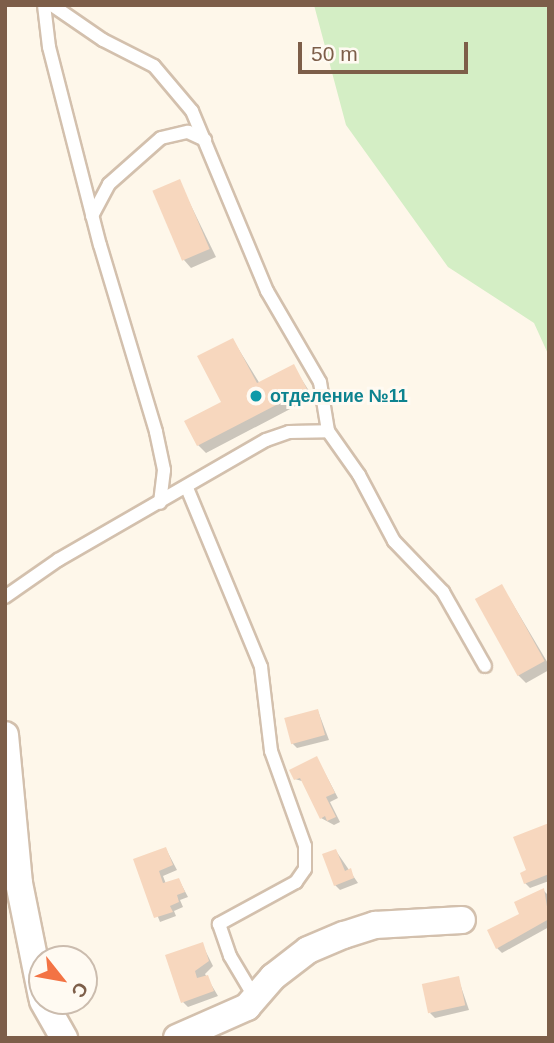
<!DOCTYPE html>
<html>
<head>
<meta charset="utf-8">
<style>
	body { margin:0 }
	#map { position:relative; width:554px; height:1043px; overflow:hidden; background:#fef7ea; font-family:Helvetica,sans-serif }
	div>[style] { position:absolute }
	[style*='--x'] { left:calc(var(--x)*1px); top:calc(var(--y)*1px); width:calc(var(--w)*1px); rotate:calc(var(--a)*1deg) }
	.green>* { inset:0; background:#d4eec5 }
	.shadow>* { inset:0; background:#0003 }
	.building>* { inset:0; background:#f7d7be; transform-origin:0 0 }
	.roads { filter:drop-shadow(2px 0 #d3c0ad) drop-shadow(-2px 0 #d3c0ad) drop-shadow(0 2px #d3c0ad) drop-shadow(0 -2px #d3c0ad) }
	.service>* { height:12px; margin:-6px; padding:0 6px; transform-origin:6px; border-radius:6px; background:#fff }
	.minor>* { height:26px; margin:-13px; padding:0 13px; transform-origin:13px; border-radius:13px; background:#fff }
	.dots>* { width:19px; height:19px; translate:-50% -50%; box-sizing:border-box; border:4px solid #fffaf2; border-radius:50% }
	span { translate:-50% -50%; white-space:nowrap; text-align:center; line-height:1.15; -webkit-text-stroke:6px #fffaf2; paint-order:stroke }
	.culture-label { font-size:18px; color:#0d838f; font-weight:700 }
	.left { translate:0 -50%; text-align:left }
	.frame { position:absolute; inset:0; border:7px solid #7d5e49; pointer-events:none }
	.north { position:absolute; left:28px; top:945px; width:70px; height:70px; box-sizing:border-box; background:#fffaf2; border:2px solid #cbbcae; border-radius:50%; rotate:121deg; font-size:19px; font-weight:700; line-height:28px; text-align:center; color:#7d5e49 }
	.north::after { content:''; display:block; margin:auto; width:24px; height:32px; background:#f37344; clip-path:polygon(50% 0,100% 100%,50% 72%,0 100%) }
	.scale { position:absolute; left:298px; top:42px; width:170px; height:32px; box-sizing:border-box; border:4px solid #7d5e49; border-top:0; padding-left:9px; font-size:21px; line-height:24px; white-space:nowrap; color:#7d5e49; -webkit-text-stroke:5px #fffaf2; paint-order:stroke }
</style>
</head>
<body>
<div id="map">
	<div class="green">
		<div style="clip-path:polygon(314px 5px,549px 5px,549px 356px,534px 323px,448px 267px,346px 125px)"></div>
	</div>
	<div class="shadow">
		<div style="clip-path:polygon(179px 181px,216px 257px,191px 268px,184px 260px)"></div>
		<div style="clip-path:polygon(233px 340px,260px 384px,293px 366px,313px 397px,206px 453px,198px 445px,223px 403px)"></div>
		<div style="clip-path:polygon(502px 586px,549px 665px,549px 670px,526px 683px,518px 675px)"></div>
		<div style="clip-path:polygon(318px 711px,329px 740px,297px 748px,292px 743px)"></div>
		<div style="clip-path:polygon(317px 758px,338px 798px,330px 802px,340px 822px,334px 825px,321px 818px,305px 782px,295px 779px)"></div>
		<div style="clip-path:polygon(549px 824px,549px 881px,530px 888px,525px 883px)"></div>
		<div style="clip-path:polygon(166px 849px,177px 870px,163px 876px,166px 884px,179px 880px,188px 897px,180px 900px,183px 907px,174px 911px,176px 916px,160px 922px,135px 860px)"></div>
		<div style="clip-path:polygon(336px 851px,358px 883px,340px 890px,335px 885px)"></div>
		<div style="clip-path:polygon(543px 890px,548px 895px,549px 927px,502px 953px,497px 948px)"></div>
		<div style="clip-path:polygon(202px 944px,213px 966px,205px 974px,218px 996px,188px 1007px,183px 1002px)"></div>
		<div style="clip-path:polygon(458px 978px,469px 1010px,435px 1018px,430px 1013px)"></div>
	</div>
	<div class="building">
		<div style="left:180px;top:179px;width:76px;height:30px;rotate:67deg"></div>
		<div style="clip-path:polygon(233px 338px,257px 383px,294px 364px,307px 389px,197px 446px,184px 421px,221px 402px,197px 356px)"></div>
		<div style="left:502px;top:584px;width:88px;height:31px;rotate:61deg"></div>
		<div style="left:318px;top:709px;width:27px;height:35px;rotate:75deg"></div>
		<div style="clip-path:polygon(317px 756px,335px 793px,326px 797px,336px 817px,327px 821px,325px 816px,320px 819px,300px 778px,294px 780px,289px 770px)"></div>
		<div style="clip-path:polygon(549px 823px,549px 874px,524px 884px,520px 873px,526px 870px,513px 837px)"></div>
		<div style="clip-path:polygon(166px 847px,173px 865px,159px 871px,163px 883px,179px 878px,185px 892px,177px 895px,179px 902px,170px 906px,173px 912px,154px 918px,133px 859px)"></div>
		<div style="clip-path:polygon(336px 849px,345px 871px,351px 868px,354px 878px,334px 886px,322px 854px)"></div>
		<div style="clip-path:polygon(544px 888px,549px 919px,496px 949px,487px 930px,519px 914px,514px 902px)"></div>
		<div style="clip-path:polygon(203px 942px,209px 961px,195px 971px,197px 978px,208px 975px,214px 991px,181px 1003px,165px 955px)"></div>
		<div style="left:459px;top:976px;width:30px;height:38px;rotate:78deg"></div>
	</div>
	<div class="roads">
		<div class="service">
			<div style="--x:44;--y:5;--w:42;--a:83.2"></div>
			<div style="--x:49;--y:47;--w:204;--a:75.6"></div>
			<div style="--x:100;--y:245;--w:195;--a:73.3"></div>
			<div style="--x:156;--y:432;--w:39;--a:78"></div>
			<div style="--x:164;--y:470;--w:33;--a:97"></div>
			<div style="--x:52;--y:5;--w:62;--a:34.5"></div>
			<div style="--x:103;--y:40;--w:57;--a:27"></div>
			<div style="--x:154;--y:66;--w:59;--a:49.8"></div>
			<div style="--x:192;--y:111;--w:195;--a:67.4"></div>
			<div style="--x:267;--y:291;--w:105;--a:59.8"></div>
			<div style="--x:320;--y:382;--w:50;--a:80.7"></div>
			<div style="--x:328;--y:431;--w:54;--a:54.8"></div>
			<div style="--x:359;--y:475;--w:75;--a:62.1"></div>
			<div style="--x:394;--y:541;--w:71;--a:46.1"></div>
			<div style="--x:443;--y:592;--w:85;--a:60.4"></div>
			<div style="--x:92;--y:216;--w:36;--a:-62"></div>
			<div style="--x:109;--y:184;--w:69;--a:-41.5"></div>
			<div style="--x:161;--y:138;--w:28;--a:-13"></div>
			<div style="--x:188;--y:132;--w:19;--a:25"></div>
			<div style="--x:187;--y:488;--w:194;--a:67.5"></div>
			<div style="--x:261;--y:667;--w:85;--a:83.2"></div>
			<div style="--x:271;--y:751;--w:101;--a:70.3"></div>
			<div style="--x:305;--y:846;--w:23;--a:90"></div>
			<div style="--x:305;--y:869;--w:16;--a:125"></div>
			<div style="--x:296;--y:882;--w:88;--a:151.4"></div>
			<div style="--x:219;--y:924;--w:34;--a:71"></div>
			<div style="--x:230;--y:956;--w:49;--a:59.2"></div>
			<div style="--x:5;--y:597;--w:65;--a:-34.9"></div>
			<div style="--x:58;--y:560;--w:240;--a:-30"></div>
			<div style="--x:266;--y:440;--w:24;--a:-19"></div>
			<div style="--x:289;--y:432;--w:39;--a:-1"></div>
		</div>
		<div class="minor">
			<div style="--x:5;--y:735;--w:149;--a:84.6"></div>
			<div style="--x:19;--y:883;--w:116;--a:78.6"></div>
			<div style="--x:43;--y:1001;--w:43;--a:60.4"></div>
			<div style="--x:177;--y:1038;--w:77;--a:-23.9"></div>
			<div style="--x:247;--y:1007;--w:40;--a:-49"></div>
			<div style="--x:273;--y:977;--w:44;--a:-37.6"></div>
			<div style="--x:308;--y:950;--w:39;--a:-23"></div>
			<div style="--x:344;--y:935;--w:33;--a:-18"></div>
			<div style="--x:375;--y:925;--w:87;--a:-3.3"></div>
		</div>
	</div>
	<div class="dots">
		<div style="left:256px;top:396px;background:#0f9aa8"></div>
	</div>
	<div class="culture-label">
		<span class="left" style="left:270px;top:396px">отделение №11</span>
	</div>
	<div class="frame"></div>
	<div class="north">С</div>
	<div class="scale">50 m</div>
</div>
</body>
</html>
